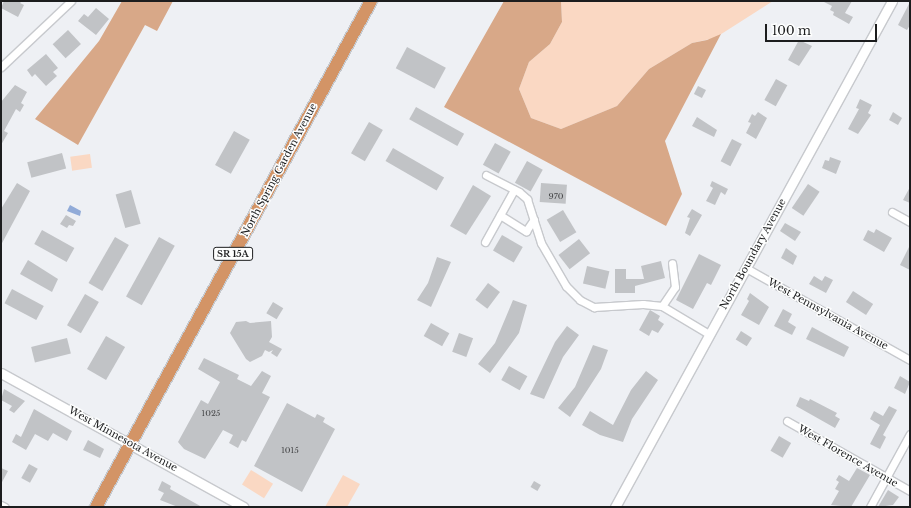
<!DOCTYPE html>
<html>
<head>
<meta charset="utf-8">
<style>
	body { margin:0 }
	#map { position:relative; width:911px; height:508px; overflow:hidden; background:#eef0f4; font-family:"Libre Baskerville",serif }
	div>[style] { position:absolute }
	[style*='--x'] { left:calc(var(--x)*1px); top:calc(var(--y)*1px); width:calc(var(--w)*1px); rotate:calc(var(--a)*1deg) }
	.green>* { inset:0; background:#fad8c3; transform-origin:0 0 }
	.forest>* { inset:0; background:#d8a888 }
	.water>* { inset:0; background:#91abd8 }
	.building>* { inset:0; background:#c1c3c6; transform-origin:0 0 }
	.roads { filter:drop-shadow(1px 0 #c7c9cd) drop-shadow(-1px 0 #c7c9cd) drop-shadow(0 1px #c7c9cd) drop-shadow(0 -1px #c7c9cd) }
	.minor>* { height:7px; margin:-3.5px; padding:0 3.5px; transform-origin:3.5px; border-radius:3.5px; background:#fff }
	.tertiary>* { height:9px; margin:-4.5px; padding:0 4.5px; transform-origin:4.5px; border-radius:4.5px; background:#fff }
	.trunk>* { height:12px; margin:-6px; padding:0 6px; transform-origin:6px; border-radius:6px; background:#d39466 }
	span { translate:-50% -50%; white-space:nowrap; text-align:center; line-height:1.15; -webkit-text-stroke:3px #fdfefe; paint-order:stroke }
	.number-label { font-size:8px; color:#454648 }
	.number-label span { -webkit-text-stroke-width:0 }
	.shield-label span { padding:1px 3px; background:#fdfefe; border:1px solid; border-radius:3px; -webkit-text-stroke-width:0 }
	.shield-label { font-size:9px; color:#1c1d1e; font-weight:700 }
	.street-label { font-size:10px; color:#1c1d1e }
	.frame { position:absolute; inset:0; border:2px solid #1c1d1e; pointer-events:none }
	.scale { position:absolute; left:765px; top:24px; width:112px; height:18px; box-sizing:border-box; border:2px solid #1c1d1e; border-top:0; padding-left:5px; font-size:12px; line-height:14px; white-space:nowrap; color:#1c1d1e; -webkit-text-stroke:3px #fdfefe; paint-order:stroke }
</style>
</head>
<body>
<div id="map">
	<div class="green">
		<div style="clip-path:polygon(561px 1px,773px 1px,715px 38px,692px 43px,649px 69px,617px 106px,561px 129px,531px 118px,519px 89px,529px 62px,550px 44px,562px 22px)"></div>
		<div style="left:90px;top:154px;width:14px;height:20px;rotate:82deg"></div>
		<div style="left:251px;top:470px;width:26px;height:17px;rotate:32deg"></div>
		<div style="clip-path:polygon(343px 475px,360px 484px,347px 507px,325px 507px)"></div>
	</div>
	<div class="forest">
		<div style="clip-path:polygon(122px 1px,173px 1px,157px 31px,145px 25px,78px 145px,35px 119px,99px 41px)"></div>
		<div style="clip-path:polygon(504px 1px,561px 1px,562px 22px,550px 44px,529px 62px,519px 89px,531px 118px,561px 129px,617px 106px,649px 69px,692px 43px,707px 40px,721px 34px,665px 141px,682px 194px,666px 226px,444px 107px)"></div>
	</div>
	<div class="water">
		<div style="clip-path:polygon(70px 205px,81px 211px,80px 216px,67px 211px)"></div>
	</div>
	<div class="building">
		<div style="clip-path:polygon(4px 1px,22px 1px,20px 3px,24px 5px,18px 17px,1px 8px)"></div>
		<div style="clip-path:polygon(822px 1px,852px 1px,845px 13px,853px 17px,849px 24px,833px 15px,834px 12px,830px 10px,832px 6px)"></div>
		<div style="clip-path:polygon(910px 2px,910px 25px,907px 30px,898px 25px)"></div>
		<div style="clip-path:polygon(96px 8px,109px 19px,96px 35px,78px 21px,84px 14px,88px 17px)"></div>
		<div style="left:68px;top:30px;width:19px;height:21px;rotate:47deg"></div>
		<div style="clip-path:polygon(799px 40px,812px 46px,799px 66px,788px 60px)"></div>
		<div style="left:407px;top:47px;width:44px;height:24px;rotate:28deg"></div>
		<div style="clip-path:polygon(46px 54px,58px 68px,53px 72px,57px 76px,46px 86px,35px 74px,32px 77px,27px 70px)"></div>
		<div style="left:776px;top:79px;width:13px;height:24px;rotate:29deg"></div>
		<div style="clip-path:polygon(15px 85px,27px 92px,21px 103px,24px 105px,20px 112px,16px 109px,4px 131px,8px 133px,1px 145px,1px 102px)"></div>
		<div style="left:698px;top:86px;width:9px;height:9px;rotate:27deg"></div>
		<div style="clip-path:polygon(860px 99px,872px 105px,868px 113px,871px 115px,858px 134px,848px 129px,859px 109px,856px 108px)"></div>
		<div style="left:416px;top:107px;width:55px;height:14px;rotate:29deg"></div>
		<div style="clip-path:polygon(758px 112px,767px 118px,756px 139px,746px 133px,751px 123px,748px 122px,752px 114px,755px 116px)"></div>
		<div style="clip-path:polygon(893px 112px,902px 118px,898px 125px,889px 120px)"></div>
		<div style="clip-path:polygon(697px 117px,717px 130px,714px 137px,692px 126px)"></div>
		<div style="left:369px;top:122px;width:16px;height:36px;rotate:30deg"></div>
		<div style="left:234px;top:131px;width:18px;height:39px;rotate:29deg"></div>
		<div style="left:732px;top:139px;width:11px;height:25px;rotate:27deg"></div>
		<div style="left:495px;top:143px;width:18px;height:25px;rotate:29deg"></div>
		<div style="left:393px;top:148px;width:59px;height:15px;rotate:30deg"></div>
		<div style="left:62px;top:153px;width:16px;height:36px;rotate:75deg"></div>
		<div style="clip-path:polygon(830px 157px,841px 161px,836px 174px,822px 168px,825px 160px,829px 161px)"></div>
		<div style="left:527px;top:161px;width:18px;height:25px;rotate:29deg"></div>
		<div style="clip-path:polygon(712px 181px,728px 189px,725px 195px,721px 192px,715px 205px,706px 201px,713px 188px,710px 186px)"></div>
		<div style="clip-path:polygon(17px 183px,30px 191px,1px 245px,1px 209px)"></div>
		<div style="left:541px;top:183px;width:26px;height:19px;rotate:4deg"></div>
		<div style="left:808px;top:184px;width:14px;height:29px;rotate:34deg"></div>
		<div style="clip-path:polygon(473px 185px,491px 196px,466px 235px,450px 226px)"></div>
		<div style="clip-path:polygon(910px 187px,910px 203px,903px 200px)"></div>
		<div style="left:131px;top:190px;width:35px;height:16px;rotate:74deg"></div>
		<div style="clip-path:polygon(692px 209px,702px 215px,690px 236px,685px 233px,690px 218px,687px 217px)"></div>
		<div style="left:563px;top:210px;width:26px;height:19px;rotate:59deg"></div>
		<div style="clip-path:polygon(66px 215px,76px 221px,73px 226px,69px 225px,67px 228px,60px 224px)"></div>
		<div style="clip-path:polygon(785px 223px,801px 232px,795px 241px,780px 231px)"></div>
		<div style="clip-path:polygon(876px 229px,892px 238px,884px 252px,863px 240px,868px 230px,874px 233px)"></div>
		<div style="left:42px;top:230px;width:37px;height:16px;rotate:29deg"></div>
		<div style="left:502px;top:235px;width:24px;height:18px;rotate:30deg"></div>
		<div style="left:115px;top:237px;width:16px;height:53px;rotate:30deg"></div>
		<div style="left:159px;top:237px;width:18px;height:68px;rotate:29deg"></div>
		<div style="left:579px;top:239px;width:18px;height:26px;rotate:52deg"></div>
		<div style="clip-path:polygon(910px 245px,910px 270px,900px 265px)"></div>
		<div style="clip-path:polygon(786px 248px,797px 256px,793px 265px,781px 258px)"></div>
		<div style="clip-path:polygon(699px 254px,721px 265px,711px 285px,707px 283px,693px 309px,676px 300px)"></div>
		<div style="clip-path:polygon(437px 257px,451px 262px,431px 307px,417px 300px,428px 283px)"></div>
		<div style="clip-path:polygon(28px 260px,58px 279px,52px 292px,20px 274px)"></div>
		<div style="clip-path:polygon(661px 261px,665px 278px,635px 286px,635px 293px,615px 293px,615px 269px,626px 269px,626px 279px,644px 279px,641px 266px)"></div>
		<div style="left:587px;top:266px;width:23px;height:18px;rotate:13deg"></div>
		<div style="clip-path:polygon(814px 276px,822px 281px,825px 276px,833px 280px,826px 293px,809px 284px)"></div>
		<div style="left:488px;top:283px;width:15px;height:21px;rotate:37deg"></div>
		<div style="left:12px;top:289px;width:36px;height:16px;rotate:28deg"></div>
		<div style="left:853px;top:291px;width:24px;height:13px;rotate:33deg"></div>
		<div style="clip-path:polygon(750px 293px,769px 307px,759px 325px,741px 315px,749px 301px,747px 299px)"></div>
		<div style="left:85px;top:294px;width:16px;height:36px;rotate:30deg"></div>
		<div style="clip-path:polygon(513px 300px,527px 305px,519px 333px,490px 373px,478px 364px,495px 343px)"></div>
		<div style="left:273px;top:302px;width:12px;height:13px;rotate:31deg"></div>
		<div style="clip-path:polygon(783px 309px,792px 314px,788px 322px,796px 327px,792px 335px,774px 326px)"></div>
		<div style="clip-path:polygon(650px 310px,660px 316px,658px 320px,664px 324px,658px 333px,652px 330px,649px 336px,639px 330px)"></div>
		<div style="clip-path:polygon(246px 321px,250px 323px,271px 321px,272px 337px,269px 342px,282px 349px,277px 357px,271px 353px,273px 350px,269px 352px,265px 350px,262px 356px,250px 362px,246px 359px,230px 333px,236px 322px)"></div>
		<div style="left:431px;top:323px;width:21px;height:15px;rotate:29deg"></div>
		<div style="clip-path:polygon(567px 326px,579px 335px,563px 357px,544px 399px,530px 394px,555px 342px)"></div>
		<div style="clip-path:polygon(812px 327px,849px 347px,844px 357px,806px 339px)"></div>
		<div style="left:741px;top:331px;width:13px;height:10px;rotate:32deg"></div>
		<div style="left:459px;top:333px;width:15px;height:20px;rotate:20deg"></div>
		<div style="left:106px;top:336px;width:22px;height:38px;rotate:30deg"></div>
		<div style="left:67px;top:338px;width:16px;height:37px;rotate:76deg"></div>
		<div style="clip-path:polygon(593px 345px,608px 350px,601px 369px,570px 417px,558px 408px,575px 387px)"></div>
		<div style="clip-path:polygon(204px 358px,239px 375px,237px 379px,251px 386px,262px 371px,271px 376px,262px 393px,270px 397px,246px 442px,242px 440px,238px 448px,229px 443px,233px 435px,223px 430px,205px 459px,184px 449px,178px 442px,201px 400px,208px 404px,220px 382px,198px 369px)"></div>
		<div style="left:509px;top:366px;width:21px;height:16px;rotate:29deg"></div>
		<div style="clip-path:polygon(646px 371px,658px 380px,632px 419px,623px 442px,600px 435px,582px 425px,590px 411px,613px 425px,631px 390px)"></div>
		<div style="clip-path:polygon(900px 376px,910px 382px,905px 394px,894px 388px)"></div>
		<div style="clip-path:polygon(4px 389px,25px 401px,14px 413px,9px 410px,12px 406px,1px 400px)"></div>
		<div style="clip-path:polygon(800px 397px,809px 401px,810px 399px,837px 413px,835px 416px,840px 419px,835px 428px,796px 406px)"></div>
		<div style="clip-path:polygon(287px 403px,315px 418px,317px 414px,325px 418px,323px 422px,335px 429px,302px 492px,254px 466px)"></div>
		<div style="clip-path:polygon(889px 406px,897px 410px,883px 435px,886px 437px,880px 449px,870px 444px,880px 425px,870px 419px,874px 411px,883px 416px)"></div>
		<div style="clip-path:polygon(34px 409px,72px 431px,67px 441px,53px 433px,48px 441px,35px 434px,26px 450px,12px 442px,16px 434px,21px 437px)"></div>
		<div style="left:779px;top:436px;width:14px;height:17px;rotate:30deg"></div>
		<div style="clip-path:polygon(88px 440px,104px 449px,100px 458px,83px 450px)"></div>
		<div style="left:29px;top:464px;width:10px;height:16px;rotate:29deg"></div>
		<div style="clip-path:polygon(1px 468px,8px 471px,1px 484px)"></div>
		<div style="clip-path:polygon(857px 468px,870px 475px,851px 507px,831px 505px,839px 491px,835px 489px,839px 482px,836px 480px,839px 475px,849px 481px)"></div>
		<div style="clip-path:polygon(162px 481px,171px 486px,170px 489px,202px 507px,178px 507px,160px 500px,164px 493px,158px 490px)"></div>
		<div style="left:534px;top:481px;width:8px;height:7px;rotate:30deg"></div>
		<div style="clip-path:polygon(888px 490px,899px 497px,893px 505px,878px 507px)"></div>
	</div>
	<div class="roads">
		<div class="minor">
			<div style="--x:1;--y:67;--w:96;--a:-43.3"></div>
			<div style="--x:486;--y:175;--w:37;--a:27"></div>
			<div style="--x:519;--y:192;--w:11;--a:41"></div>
			<div style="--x:527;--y:199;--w:46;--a:72.3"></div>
			<div style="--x:541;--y:243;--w:50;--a:59.8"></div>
			<div style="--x:566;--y:286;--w:20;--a:45"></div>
			<div style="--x:580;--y:300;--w:16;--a:27"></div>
			<div style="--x:594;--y:307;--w:49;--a:-3.5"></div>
			<div style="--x:643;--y:304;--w:19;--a:6"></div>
			<div style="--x:662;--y:306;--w:55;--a:30.8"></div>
			<div style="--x:892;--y:212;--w:21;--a:29"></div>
			<div style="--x:500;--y:215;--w:31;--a:32"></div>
			<div style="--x:526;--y:231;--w:14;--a:-56"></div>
			<div style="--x:485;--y:242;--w:60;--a:-60.9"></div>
			<div style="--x:746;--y:268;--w:188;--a:29.3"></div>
			<div style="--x:662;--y:306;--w:23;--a:-56"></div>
			<div style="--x:675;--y:287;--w:24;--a:-97"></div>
			<div style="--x:787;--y:421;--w:142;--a:29.6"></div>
			<div style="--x:1;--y:505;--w:4;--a:27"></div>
			<div style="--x:870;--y:507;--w:83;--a:-61.3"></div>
		</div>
		<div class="tertiary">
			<div style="--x:1;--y:373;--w:277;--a:28.9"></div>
			<div style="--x:615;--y:507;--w:577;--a:-61.3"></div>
		</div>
		<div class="trunk">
			<div style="--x:96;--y:507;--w:576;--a:-61.48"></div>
		</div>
	</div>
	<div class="number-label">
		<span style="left:556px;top:197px">970</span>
		<span style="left:211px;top:414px">1025</span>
		<span style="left:290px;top:451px">1015</span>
	</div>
	<div class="shield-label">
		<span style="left:233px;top:254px">SR 15A</span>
	</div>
	<div class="street-label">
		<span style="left:279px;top:170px;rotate:-62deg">North Spring Garden Avenue</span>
		<span style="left:753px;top:254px;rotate:-61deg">North Boundary Avenue</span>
		<span style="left:828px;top:314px;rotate:29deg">West Pennsylvania Avenue</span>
		<span style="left:123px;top:439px;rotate:29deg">West Minnesota Avenue</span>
		<span style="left:848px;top:456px;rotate:30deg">West Florence Avenue</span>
	</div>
	<div class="frame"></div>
	<div class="scale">100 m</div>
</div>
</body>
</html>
